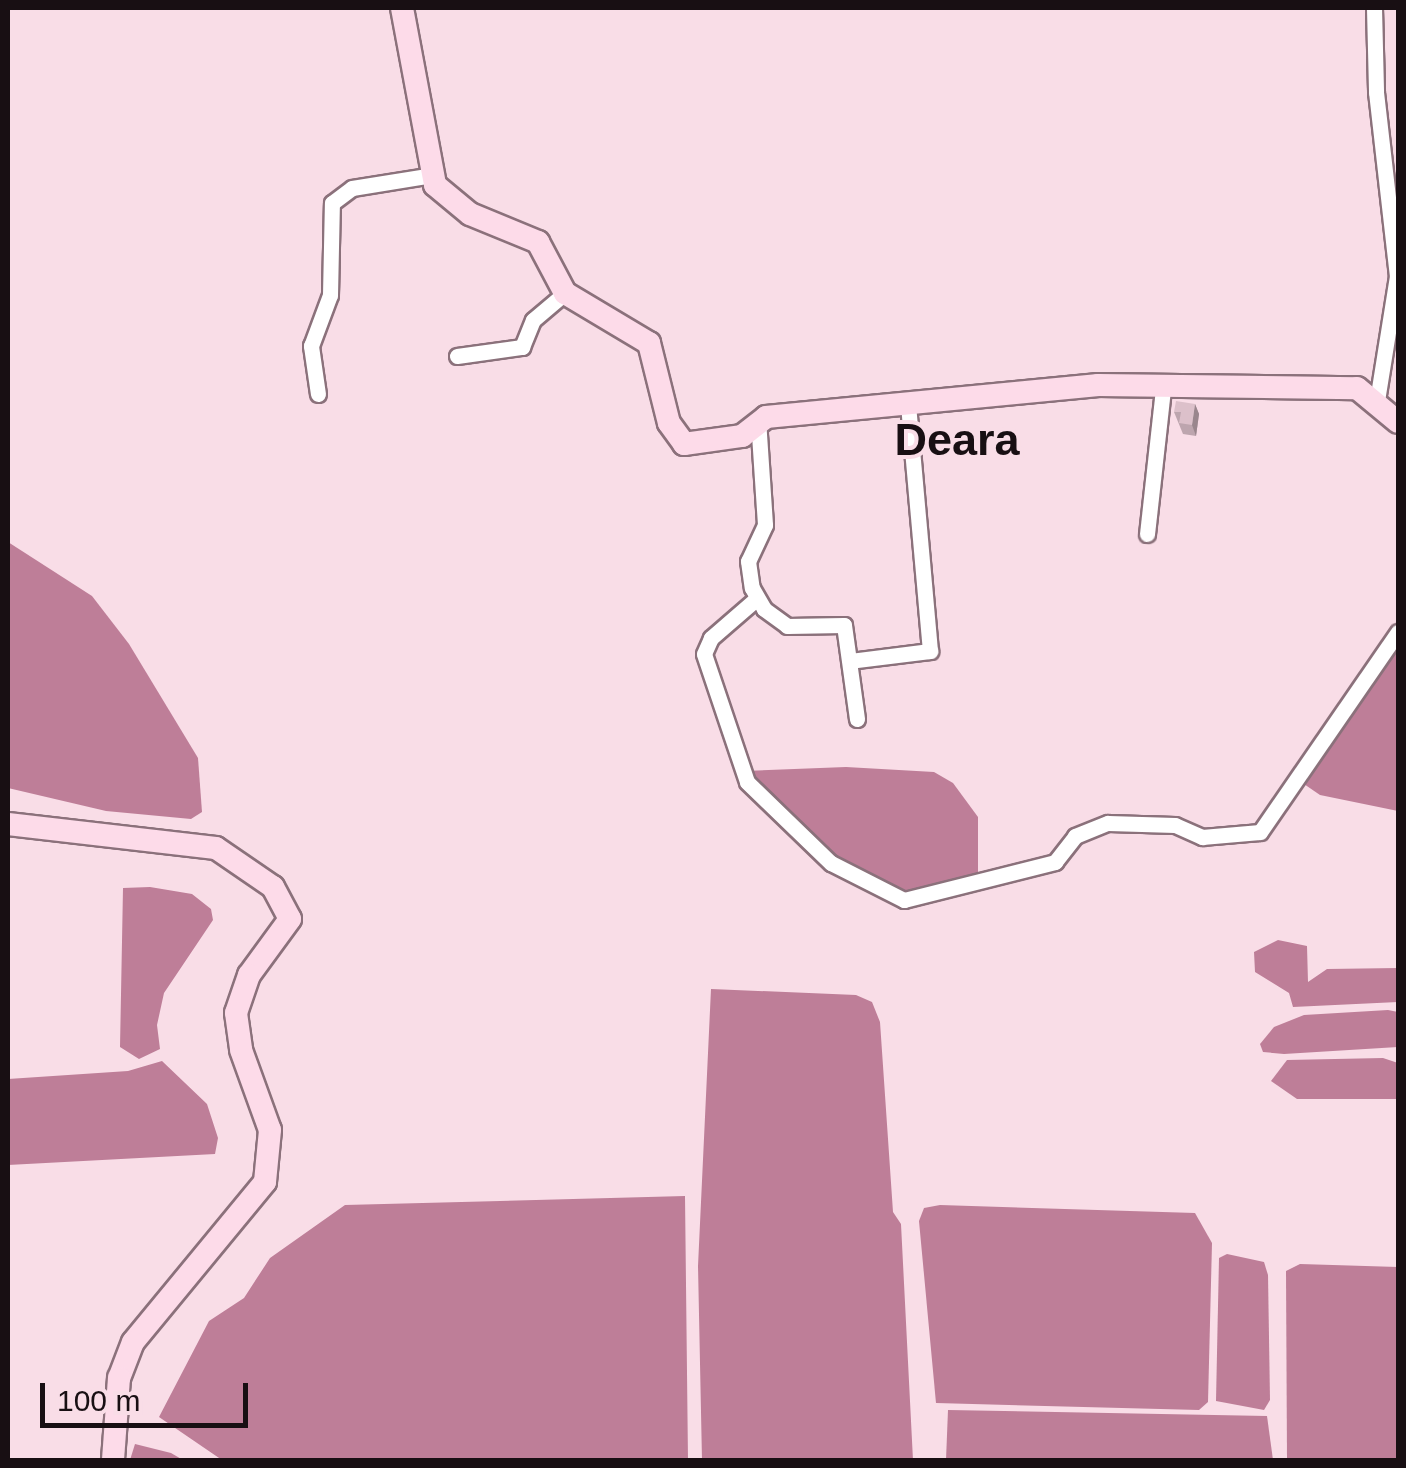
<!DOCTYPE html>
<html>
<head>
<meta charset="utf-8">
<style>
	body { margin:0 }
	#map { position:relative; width:1406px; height:1468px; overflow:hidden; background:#f9dde7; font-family:Helvetica,sans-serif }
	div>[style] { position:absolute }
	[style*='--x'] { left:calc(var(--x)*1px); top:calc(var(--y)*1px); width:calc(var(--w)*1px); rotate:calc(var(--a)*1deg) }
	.water>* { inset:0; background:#be7e98 }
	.roads { filter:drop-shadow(2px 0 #8b717b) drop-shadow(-2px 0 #8b717b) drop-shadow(0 2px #8b717b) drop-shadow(0 -2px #8b717b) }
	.minor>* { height:15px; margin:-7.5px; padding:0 7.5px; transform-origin:7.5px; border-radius:7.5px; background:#fff }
	.secondary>* { height:22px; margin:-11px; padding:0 11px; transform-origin:11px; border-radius:11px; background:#fddbe9 }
	.wall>* { inset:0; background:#bda5ae }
	.shaded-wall>* { inset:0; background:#9a868d }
	.building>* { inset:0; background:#dcc0ca }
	span { translate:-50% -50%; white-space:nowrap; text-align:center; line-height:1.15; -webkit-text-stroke:8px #f9dde7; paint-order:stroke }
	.district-label { font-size:45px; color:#180f13; font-weight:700 }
	.frame { position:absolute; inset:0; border:10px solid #180f13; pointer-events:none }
	.scale { position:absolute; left:40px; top:1383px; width:208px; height:45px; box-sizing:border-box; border:5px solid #180f13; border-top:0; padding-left:12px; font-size:30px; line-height:35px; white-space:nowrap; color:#180f13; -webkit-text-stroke:8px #f9dde7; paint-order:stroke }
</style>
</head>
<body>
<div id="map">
	<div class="water">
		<div style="clip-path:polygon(8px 542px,92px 596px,129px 644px,198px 758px,202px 812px,191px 819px,106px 811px,8px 788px)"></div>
		<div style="clip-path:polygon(1398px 641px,1398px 811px,1320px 795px,1301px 782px)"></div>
		<div style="clip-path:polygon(846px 767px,934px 772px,953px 783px,978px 817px,978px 873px,908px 896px,826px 857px,744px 771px)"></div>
		<div style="clip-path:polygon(150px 887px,192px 894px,211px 909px,213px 920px,164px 993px,157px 1025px,160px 1049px,139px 1059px,120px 1047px,123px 888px)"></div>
		<div style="clip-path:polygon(1278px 940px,1307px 946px,1308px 982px,1327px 969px,1398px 968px,1398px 1002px,1293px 1007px,1289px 993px,1255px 972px,1254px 952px)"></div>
		<div style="clip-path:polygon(711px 989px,856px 995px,872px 1002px,880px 1022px,893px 1212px,901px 1224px,913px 1460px,702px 1460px,698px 1266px)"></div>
		<div style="clip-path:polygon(1388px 1010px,1398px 1012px,1398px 1047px,1284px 1054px,1263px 1052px,1260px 1044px,1274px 1027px,1304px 1015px)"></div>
		<div style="clip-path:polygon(1383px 1058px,1398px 1063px,1398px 1099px,1297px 1099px,1271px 1081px,1287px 1060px)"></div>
		<div style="clip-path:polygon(162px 1061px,207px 1104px,218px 1138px,215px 1154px,8px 1165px,8px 1079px,128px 1071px)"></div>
		<div style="clip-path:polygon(685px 1196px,688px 1460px,222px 1460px,159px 1417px,209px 1321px,244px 1298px,270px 1258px,345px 1205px)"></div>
		<div style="clip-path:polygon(940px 1205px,1195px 1213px,1212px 1243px,1208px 1402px,1199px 1410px,936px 1403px,919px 1221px,924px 1208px)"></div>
		<div style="clip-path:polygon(1227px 1254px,1264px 1262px,1268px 1275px,1270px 1400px,1264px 1410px,1216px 1401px,1219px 1258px)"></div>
		<div style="clip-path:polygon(1300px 1264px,1398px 1267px,1398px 1460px,1287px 1460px,1286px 1271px)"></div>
		<div style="clip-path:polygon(948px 1410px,1267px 1416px,1273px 1460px,946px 1460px)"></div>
		<div style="clip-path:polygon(135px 1444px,171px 1453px,183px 1460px,130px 1460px)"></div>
	</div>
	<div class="roads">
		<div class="minor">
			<div style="--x:1374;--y:8;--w:84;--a:88.6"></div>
			<div style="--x:1376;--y:92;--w:185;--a:83.5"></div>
			<div style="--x:1397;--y:276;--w:127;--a:99.1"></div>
			<div style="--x:457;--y:356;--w:66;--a:-7.9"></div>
			<div style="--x:522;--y:347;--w:29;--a:-68"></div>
			<div style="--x:533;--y:320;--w:42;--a:-40.2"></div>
			<div style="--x:318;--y:394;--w:49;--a:-98.3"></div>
			<div style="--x:311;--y:346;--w:54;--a:-69.6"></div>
			<div style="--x:330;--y:295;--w:92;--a:-88.8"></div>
			<div style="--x:332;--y:203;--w:25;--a:-37"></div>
			<div style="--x:352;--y:188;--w:81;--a:-9.2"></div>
			<div style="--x:758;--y:419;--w:106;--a:86.2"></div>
			<div style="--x:765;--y:525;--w:40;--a:115"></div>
			<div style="--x:748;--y:561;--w:27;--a:82"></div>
			<div style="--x:752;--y:588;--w:24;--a:60"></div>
			<div style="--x:764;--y:609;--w:29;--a:36"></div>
			<div style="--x:787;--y:626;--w:57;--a:-1"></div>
			<div style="--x:844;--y:625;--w:95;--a:82.1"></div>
			<div style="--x:1147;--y:534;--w:146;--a:-83.7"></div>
			<div style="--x:756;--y:599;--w:60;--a:139.1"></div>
			<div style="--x:711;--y:638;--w:17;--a:114"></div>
			<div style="--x:704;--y:654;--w:135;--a:71.4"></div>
			<div style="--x:747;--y:782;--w:117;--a:44"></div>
			<div style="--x:831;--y:863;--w:82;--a:26.9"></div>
			<div style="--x:904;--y:900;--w:156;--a:-14.1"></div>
			<div style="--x:1055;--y:862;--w:33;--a:-52"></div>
			<div style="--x:1075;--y:836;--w:35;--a:-22"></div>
			<div style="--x:1108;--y:823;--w:67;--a:1.7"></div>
			<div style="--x:1175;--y:825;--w:30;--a:24"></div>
			<div style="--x:1202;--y:837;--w:58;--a:-4.9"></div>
			<div style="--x:1260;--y:832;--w:243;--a:-55.4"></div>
			<div style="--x:850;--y:661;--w:81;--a:-7.1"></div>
			<div style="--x:930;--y:651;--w:249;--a:-95.1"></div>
		</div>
		<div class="secondary">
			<div style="--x:402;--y:8;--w:180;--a:79.4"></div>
			<div style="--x:435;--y:185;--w:45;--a:39.6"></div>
			<div style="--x:470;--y:214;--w:74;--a:22.4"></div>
			<div style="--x:538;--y:242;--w:58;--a:62.1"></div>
			<div style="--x:565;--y:293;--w:98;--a:30.8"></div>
			<div style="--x:649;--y:343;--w:82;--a:76"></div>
			<div style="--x:669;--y:423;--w:26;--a:54"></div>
			<div style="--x:684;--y:444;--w:59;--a:-7.9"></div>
			<div style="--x:742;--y:436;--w:31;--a:-38"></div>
			<div style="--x:766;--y:417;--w:334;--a:-5.5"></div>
			<div style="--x:1098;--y:385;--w:259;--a:0.7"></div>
			<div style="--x:1357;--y:388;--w:53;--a:39.7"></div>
			<div style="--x:8;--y:824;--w:209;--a:6.6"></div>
			<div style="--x:216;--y:848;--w:69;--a:34.4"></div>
			<div style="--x:273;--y:887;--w:36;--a:62"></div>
			<div style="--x:290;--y:919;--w:69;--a:126.2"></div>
			<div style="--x:249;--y:975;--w:40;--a:108.9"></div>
			<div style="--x:236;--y:1013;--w:37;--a:82"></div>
			<div style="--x:241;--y:1050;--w:85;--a:70.1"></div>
			<div style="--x:270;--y:1130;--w:52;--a:95.5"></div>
			<div style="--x:265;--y:1182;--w:207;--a:129.5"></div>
			<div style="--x:133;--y:1342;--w:39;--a:111"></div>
			<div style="--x:119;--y:1378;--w:82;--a:94.2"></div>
		</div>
	</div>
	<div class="wall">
		<div style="clip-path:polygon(1195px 404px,1199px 414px,1196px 436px,1183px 434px,1174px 412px)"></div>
	</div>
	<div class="shaded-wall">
		<div style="clip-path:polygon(1195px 404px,1199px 414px,1196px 436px,1192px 425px)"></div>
	</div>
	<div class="building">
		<div style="clip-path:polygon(1176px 401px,1195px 404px,1192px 425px,1179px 423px,1181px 412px,1174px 412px)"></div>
	</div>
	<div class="district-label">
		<span style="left:957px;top:440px">Deara</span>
	</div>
	<div class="frame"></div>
	<div class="scale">100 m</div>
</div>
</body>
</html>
